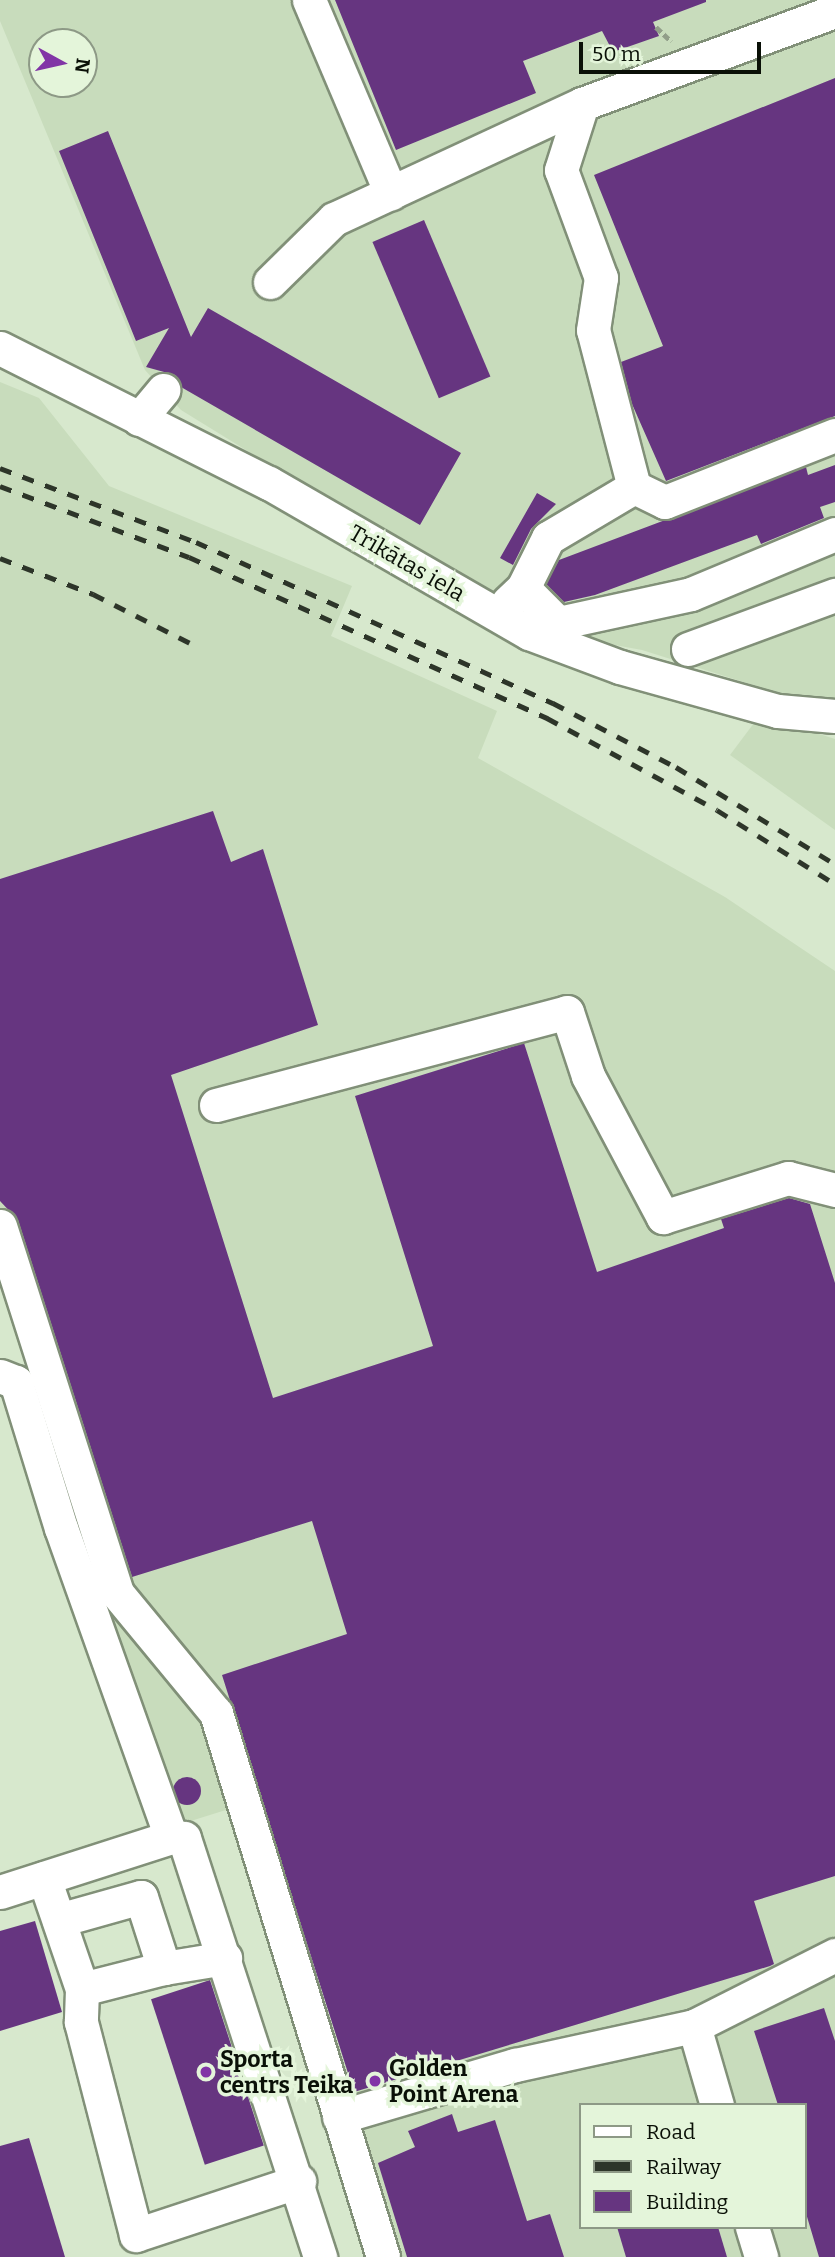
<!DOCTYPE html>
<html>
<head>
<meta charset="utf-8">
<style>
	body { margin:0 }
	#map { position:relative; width:835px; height:2257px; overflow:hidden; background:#d7e8cd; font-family:Bitter,serif }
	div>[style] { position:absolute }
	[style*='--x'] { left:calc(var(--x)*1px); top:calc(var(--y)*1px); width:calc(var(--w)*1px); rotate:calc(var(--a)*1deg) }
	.built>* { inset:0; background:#c8dcbc }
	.building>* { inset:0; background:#663580; transform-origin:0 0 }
	.round { border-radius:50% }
	.path>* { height:4.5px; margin-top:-2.25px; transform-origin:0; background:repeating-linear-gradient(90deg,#919e89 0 7px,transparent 0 10.5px) }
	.roads { filter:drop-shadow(2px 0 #819078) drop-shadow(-2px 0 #819078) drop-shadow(0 2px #819078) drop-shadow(0 -2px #819078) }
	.minor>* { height:33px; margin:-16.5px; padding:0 16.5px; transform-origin:16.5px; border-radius:16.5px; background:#fff }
	.rail>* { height:5px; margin-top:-2.5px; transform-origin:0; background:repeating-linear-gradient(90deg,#2d3529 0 12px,transparent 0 24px) }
	.dots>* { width:19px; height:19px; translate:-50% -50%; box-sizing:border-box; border:4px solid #e4f5da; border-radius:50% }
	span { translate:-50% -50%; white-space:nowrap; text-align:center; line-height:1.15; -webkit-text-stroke:7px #e4f5da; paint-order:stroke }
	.street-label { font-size:23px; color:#0a1007 }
	.poi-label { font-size:23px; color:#0a1007; font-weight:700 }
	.left { translate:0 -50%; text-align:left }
	.legend { position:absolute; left:579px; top:2103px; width:228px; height:126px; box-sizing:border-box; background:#e4f5da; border:2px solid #8d9986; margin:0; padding:9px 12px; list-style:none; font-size:21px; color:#0a1007 }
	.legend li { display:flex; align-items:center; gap:14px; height:35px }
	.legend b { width:35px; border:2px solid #8d9986 }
	.north { position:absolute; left:28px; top:28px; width:70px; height:70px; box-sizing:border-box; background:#e4f5da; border:2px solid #8d9986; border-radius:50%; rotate:98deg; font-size:19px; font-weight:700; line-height:28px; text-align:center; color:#0a1007 }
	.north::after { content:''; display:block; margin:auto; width:24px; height:32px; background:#8135a6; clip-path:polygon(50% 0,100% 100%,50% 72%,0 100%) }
	.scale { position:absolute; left:579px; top:42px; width:182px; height:32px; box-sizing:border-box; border:4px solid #0a1007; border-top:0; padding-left:9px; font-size:21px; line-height:24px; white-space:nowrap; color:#0a1007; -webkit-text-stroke:5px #e4f5da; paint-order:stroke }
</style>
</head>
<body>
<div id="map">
	<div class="built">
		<div style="clip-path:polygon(evenodd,0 0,835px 0,835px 711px,642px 650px,565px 636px,525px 622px,181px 410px,145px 370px,0 21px,0 0,42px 42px,84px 42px,84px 84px,42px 84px,42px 42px)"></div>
		<div style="clip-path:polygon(evenodd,0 382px,39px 398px,109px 486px,352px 586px,331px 636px,497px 711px,478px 758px,725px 897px,835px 971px,835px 2257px,372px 2257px,229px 1809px,178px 1825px,0 1256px,0 382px,581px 2105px,805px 2105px,805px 2227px,581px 2227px,581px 2105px)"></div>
		<div style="clip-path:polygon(760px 715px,835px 739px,835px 830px,730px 755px)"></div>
	</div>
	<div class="building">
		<div style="clip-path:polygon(335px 0,706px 0,706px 2px,653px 22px,659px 36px,613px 52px,602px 31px,523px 61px,536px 93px,396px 150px)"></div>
		<div style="clip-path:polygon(835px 78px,835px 416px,666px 481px,632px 404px,621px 362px,663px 346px,594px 175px)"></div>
		<div style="clip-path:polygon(108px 131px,191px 337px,208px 308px,461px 453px,420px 525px,181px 387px,175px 375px,146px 367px,169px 328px,136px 341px,59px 151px)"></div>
		<div style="left:424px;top:220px;width:170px;height:56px;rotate:67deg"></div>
		<div style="clip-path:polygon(835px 465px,835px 502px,820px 507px,824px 518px,761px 544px,757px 535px,595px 595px,564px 602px,546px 584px,559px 560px,806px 467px,808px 475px)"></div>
		<div style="clip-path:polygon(537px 493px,556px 504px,531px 529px,513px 565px,500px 558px)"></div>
		<div style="clip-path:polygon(213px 811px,231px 862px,263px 849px,318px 1025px,171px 1075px,273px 1398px,433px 1346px,355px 1096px,524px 1043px,597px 1272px,724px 1228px,721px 1219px,789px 1198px,810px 1204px,835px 1283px,835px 1876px,754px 1901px,774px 1964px,770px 1966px,354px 2092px,222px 1675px,347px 1634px,312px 1521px,132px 1577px,18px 1220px,0 1201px,0 879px)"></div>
		<div class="round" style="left:173px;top:1777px;width:28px;height:28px"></div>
		<div style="clip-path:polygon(35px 1921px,62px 2012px,0 2031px,0 1931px)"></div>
		<div style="left:210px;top:1980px;width:174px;height:62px;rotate:72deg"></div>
		<div style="clip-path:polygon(824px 2008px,835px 2041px,835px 2257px,819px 2257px,805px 2210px,805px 2105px,778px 2105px,754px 2031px)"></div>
		<div style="clip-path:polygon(452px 2114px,458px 2132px,495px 2120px,527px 2221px,550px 2214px,564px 2257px,407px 2257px,378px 2163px,415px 2147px,408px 2131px)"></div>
		<div style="clip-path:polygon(29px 2138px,65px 2257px,0 2257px,0 2146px)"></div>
		<div style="clip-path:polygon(617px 2227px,718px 2227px,727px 2257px,626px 2257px)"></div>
	</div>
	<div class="path">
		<div style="--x:656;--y:27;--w:21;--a:43"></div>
	</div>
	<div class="roads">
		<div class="minor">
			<div style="--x:309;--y:0;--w:210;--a:67"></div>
			<div style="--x:270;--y:282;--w:90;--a:-44.5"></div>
			<div style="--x:334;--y:219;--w:273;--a:-24.9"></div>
			<div style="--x:0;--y:348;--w:301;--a:26.7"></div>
			<div style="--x:269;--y:483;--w:300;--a:30"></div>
			<div style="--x:529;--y:633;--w:97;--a:20.5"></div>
			<div style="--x:620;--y:667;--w:164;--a:15.6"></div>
			<div style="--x:778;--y:711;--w:57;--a:5"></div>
			<div style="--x:139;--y:419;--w:38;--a:-50"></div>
			<div style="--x:634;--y:487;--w:162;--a:-104.6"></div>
			<div style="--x:593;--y:330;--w:53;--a:-81.3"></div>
			<div style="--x:601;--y:278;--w:115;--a:-110.3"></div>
			<div style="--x:561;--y:170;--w:69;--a:-72.3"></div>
			<div style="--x:582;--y:104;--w:270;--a:-20.2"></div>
			<div style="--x:634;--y:487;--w:34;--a:26"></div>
			<div style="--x:665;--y:502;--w:183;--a:-21.5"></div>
			<div style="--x:523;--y:588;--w:49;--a:45"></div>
			<div style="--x:558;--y:623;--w:136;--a:-12.3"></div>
			<div style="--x:691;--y:594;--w:156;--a:-22.6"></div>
			<div style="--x:508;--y:602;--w:21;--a:-43"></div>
			<div style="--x:523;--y:588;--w:56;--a:-63.4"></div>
			<div style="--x:548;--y:538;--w:100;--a:-30.7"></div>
			<div style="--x:688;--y:649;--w:157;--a:-20.2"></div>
			<div style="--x:216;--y:1105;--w:363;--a:-14.8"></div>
			<div style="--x:567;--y:1012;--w:67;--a:71.8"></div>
			<div style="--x:588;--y:1076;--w:160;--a:62"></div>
			<div style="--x:663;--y:1217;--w:131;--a:-17.3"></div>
			<div style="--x:788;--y:1178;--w:49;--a:14.3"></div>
			<div style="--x:0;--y:1226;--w:385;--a:72.3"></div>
			<div style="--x:117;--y:1593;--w:156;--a:50.5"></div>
			<div style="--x:216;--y:1713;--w:569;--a:72.93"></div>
			<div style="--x:0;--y:1376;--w:17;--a:21"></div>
			<div style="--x:16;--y:1382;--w:153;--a:72.9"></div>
			<div style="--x:61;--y:1528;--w:328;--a:70.4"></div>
			<div style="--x:44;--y:1878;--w:117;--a:71.1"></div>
			<div style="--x:82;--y:1989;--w:33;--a:92"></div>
			<div style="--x:81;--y:2022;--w:220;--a:75.5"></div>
			<div style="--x:136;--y:2235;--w:172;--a:-18.3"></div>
			<div style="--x:0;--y:1892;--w:180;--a:-17.8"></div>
			<div style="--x:171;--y:1837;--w:13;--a:4"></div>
			<div style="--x:184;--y:1838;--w:441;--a:72"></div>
			<div style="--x:59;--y:1920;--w:85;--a:-15.7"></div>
			<div style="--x:141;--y:1897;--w:75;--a:72.1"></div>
			<div style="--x:82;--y:1989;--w:85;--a:-14.4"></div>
			<div style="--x:164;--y:1968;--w:62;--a:-9.3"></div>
			<div style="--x:694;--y:2026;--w:82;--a:73.8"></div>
			<div style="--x:339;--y:2117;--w:184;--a:-16.5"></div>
			<div style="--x:515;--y:2065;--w:183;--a:-12.3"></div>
			<div style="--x:694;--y:2026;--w:158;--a:-26.7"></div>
			<div style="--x:752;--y:2227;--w:31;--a:73"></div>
		</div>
	</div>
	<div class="rail">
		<div style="--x:0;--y:468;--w:210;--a:20.7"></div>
		<div style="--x:196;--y:542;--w:392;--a:24.3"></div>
		<div style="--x:553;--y:703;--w:139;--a:27.5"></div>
		<div style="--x:676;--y:767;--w:186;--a:31.4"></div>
		<div style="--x:0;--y:486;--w:202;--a:20.6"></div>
		<div style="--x:189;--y:557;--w:393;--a:24.2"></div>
		<div style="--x:547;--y:718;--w:193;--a:28.4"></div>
		<div style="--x:717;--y:810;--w:139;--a:32.1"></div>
		<div style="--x:0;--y:558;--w:100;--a:21.2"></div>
		<div style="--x:93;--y:594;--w:111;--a:26.8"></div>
	</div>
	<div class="dots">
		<div style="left:206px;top:2072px;background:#8135a6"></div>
		<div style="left:375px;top:2081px;background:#8135a6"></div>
	</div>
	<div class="street-label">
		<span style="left:407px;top:563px;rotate:30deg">Trikātas iela</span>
	</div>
	<div class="poi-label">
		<span class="left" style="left:220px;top:2072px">Sporta<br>centrs Teika</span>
		<span class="left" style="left:389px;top:2081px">Golden<br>Point Arena</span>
	</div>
	<ul class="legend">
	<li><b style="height:9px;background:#fff"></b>Road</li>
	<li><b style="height:9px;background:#2d3529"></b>Railway</li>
	<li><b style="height:19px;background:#663580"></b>Building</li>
	</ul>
	<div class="north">N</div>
	<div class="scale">50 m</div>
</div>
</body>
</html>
